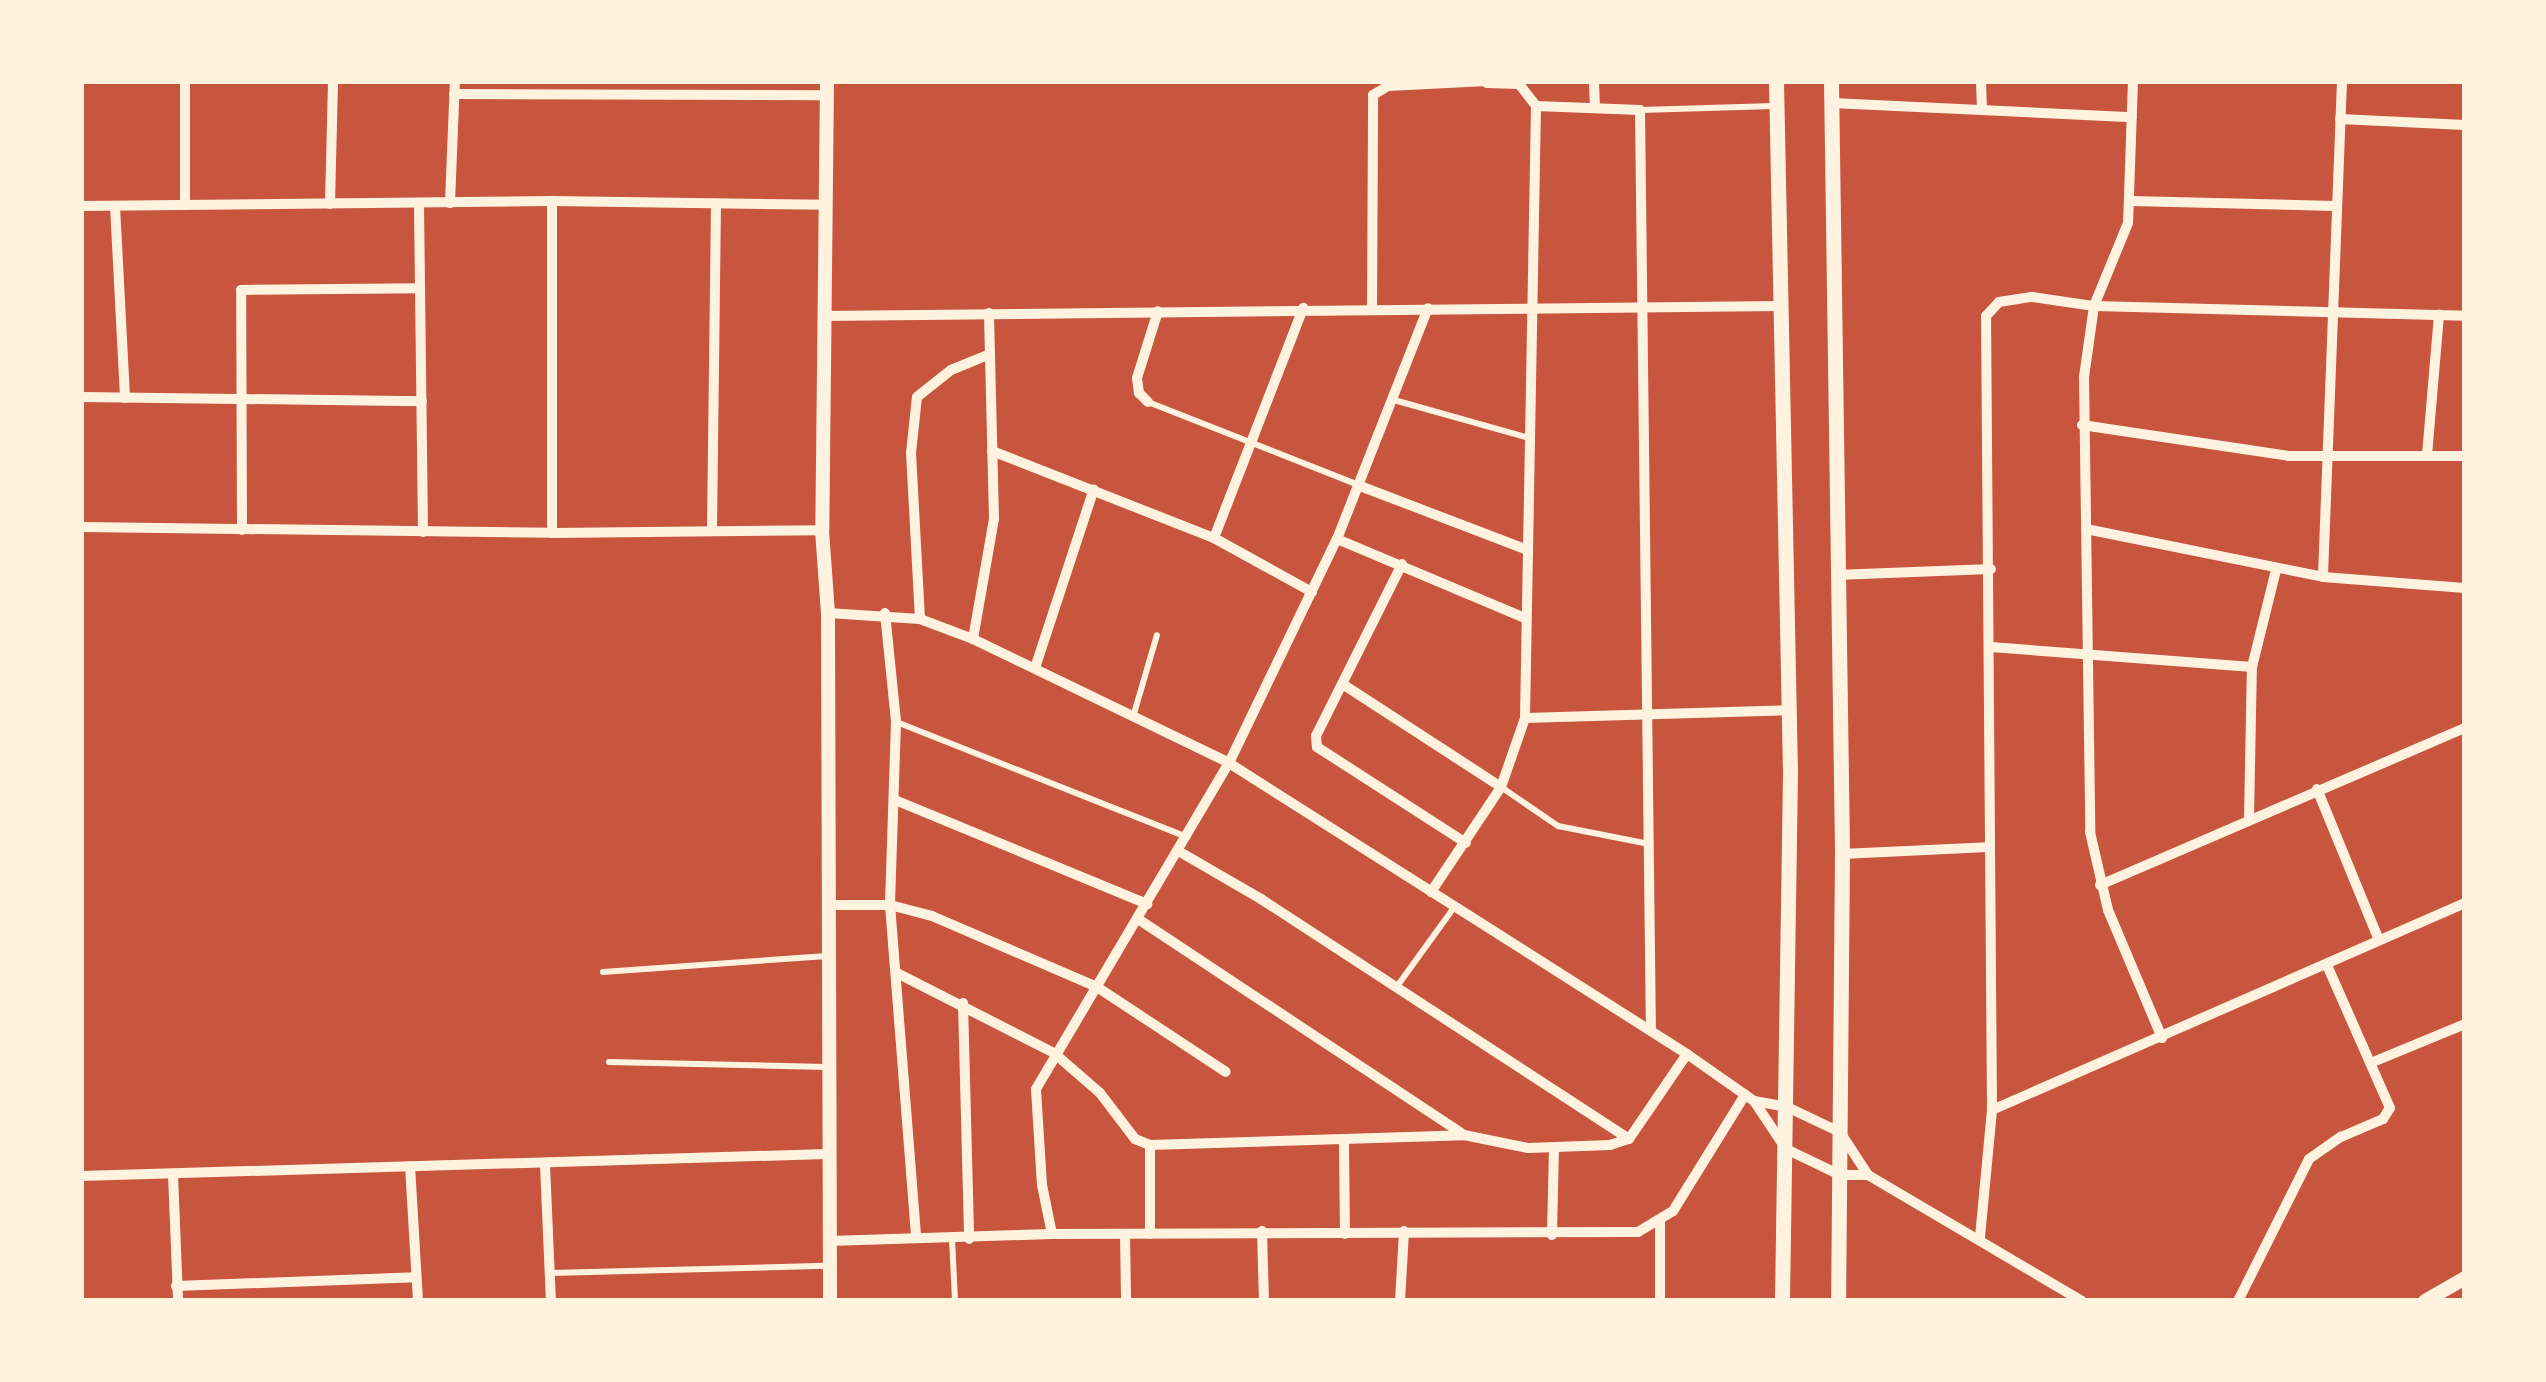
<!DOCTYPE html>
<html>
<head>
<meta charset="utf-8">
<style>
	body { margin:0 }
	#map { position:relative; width:2546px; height:1382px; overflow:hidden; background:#c8553d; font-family:"Archivo Narrow",sans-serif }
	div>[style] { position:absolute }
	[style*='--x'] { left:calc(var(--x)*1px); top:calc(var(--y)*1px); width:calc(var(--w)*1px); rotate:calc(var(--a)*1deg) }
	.service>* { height:6px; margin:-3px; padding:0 3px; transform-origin:3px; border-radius:3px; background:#fff3e0 }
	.minor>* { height:10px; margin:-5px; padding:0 5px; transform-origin:5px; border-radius:5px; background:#fff3e0 }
	.tertiary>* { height:14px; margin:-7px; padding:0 7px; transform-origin:7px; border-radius:7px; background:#fff3e0 }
	.secondary>* { height:15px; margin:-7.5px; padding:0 7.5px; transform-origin:7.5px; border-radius:7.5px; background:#fff3e0 }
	span { translate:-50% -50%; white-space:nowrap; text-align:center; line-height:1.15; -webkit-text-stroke:12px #fff3e0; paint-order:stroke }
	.frame { position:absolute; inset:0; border:84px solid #fff3e0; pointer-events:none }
</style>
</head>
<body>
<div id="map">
	<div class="service">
		<div style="--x:1640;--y:110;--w:134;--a:-1.7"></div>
		<div style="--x:1394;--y:400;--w:140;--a:15.7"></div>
		<div style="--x:1148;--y:402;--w:224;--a:21.5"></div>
		<div style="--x:1133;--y:717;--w:85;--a:-73.7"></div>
		<div style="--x:899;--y:723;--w:310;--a:21.6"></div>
		<div style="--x:1501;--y:787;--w:69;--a:34.4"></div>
		<div style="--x:1558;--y:826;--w:93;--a:11.2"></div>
		<div style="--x:603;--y:972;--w:225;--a:-4.1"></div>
		<div style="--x:1398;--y:985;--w:94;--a:-54.1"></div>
		<div style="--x:609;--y:1062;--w:217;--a:1.3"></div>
		<div style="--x:952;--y:1239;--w:62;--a:87.2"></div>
		<div style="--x:551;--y:1273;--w:275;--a:-1.5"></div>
	</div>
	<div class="minor">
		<div style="--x:185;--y:81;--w:124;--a:90"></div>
		<div style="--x:1594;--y:81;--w:27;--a:88"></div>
		<div style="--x:1981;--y:81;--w:26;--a:88"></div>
		<div style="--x:2133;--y:81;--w:142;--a:92"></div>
		<div style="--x:2128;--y:223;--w:90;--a:112.3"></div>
		<div style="--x:2094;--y:306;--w:72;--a:98"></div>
		<div style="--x:2084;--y:377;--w:455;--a:89.2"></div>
		<div style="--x:2090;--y:832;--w:80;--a:77"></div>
		<div style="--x:2108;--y:910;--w:139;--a:67.1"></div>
		<div style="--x:2342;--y:81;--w:496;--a:92.2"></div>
		<div style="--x:2323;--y:577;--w:142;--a:4.4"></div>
		<div style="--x:1487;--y:83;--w:32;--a:2"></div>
		<div style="--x:1519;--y:84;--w:28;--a:52"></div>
		<div style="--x:454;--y:94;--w:374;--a:0.2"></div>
		<div style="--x:1832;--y:103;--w:300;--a:2.7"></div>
		<div style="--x:2340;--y:119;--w:125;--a:2.7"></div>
		<div style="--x:552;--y:201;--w:332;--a:90"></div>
		<div style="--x:552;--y:533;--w:270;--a:-0.6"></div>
		<div style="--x:2131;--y:201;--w:205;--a:1.4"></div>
		<div style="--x:450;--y:203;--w:122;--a:-87.7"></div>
		<div style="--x:330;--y:204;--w:123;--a:-88.6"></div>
		<div style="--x:419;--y:205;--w:327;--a:89.3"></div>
		<div style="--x:81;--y:206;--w:471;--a:-0.6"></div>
		<div style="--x:552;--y:201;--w:274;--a:0.8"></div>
		<div style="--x:115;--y:206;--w:192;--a:87"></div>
		<div style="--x:1372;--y:308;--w:213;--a:-89.7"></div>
		<div style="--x:1373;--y:95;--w:17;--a:-31"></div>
		<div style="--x:1388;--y:86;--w:99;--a:-2.9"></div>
		<div style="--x:823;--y:316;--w:956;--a:-0.6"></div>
		<div style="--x:81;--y:397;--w:341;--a:0.7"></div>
		<div style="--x:1148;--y:402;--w:13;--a:-135"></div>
		<div style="--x:1139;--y:393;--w:15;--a:-98"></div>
		<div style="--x:1137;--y:378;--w:70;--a:-72.6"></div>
		<div style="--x:2082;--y:425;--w:209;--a:8.5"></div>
		<div style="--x:2289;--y:456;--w:176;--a:0"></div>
		<div style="--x:992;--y:451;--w:238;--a:21.4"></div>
		<div style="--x:1214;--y:538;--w:112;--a:28.9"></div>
		<div style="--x:2427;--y:455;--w:141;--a:-85.1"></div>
		<div style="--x:1360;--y:486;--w:180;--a:20.9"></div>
		<div style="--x:81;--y:527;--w:471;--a:0.7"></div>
		<div style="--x:2086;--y:529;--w:242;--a:11.4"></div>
		<div style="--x:242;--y:530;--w:240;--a:-90.2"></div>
		<div style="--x:241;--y:290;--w:179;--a:-0.6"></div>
		<div style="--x:712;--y:530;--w:326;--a:-89.3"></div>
		<div style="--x:1214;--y:538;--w:247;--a:-68.8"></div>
		<div style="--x:1337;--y:539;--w:204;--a:22.8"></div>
		<div style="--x:1402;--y:564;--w:192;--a:116.6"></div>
		<div style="--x:1316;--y:736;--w:11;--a:85"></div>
		<div style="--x:1317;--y:747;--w:177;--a:32.8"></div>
		<div style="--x:1836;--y:575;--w:155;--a:-2.2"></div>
		<div style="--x:828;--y:613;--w:92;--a:3.7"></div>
		<div style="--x:920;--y:619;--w:57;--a:20.7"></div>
		<div style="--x:973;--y:639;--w:284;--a:25.8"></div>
		<div style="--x:1229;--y:763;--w:543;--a:32.43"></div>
		<div style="--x:1687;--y:1054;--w:82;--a:35"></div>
		<div style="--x:1754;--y:1101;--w:58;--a:56.3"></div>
		<div style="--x:1786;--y:1149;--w:60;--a:25.7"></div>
		<div style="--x:1840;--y:1175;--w:28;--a:0"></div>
		<div style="--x:885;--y:613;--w:110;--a:84.2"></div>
		<div style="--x:896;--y:722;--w:183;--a:91.9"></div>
		<div style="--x:890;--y:905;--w:333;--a:85.5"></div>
		<div style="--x:920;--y:619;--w:166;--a:-93.1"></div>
		<div style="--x:911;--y:453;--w:56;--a:-83.9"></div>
		<div style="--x:917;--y:397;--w:43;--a:-38.5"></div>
		<div style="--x:951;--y:370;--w:42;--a:-22.3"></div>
		<div style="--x:973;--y:639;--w:122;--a:-80.1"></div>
		<div style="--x:994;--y:519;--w:206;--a:-91.4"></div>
		<div style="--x:1991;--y:647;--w:262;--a:4.4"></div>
		<div style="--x:1035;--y:668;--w:188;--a:-71.8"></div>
		<div style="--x:1344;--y:685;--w:187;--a:33"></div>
		<div style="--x:1525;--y:718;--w:264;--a:-1.7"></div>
		<div style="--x:2317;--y:789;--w:163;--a:67.7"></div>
		<div style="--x:895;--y:800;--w:273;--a:22.4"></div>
		<div style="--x:2249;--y:818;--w:151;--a:-88.9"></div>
		<div style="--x:2252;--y:667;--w:100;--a:-76.1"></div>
		<div style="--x:1180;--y:852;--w:94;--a:30.1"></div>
		<div style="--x:1261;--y:899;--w:439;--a:33.1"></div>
		<div style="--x:1842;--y:854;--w:146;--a:-2.7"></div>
		<div style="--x:2100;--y:885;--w:397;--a:-23.3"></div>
		<div style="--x:1431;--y:892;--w:126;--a:-56.3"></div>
		<div style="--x:1501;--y:787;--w:73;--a:-70.8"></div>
		<div style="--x:1525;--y:718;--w:612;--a:-88.97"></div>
		<div style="--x:1536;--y:106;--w:104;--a:2.2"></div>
		<div style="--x:1640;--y:110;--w:921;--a:89.32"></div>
		<div style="--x:827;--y:905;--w:63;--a:0"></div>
		<div style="--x:890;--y:905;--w:43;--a:14.7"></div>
		<div style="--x:932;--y:916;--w:180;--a:23.3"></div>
		<div style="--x:1097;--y:987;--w:154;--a:33.4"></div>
		<div style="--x:1138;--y:919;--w:387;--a:33.5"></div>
		<div style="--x:897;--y:973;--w:176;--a:27"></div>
		<div style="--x:1054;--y:1053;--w:61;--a:41"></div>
		<div style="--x:1100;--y:1093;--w:58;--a:52.7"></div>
		<div style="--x:1135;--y:1139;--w:16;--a:22"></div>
		<div style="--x:1150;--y:1145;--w:314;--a:-1.8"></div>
		<div style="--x:1464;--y:1135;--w:65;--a:11.5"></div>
		<div style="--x:1528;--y:1148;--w:82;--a:-2.1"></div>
		<div style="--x:1610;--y:1145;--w:20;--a:-18"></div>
		<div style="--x:1629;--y:1139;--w:103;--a:-55.7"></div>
		<div style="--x:963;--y:1003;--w:236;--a:88.5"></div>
		<div style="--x:2373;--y:1062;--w:100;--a:-22.4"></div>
		<div style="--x:1754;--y:1101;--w:34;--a:10"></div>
		<div style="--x:1787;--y:1107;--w:59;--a:25.3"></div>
		<div style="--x:1840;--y:1132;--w:51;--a:56.9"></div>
		<div style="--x:1868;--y:1175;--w:248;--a:30.5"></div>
		<div style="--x:1992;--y:1110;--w:516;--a:-23.64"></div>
		<div style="--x:1344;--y:1142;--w:92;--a:89.4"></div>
		<div style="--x:1150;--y:1145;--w:89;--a:90"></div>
		<div style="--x:545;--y:1165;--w:136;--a:87.5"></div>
		<div style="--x:410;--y:1166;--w:135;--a:86.6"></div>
		<div style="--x:173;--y:1174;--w:127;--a:87.7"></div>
		<div style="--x:81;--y:1176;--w:746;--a:-1.69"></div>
		<div style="--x:1262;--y:1231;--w:70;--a:88.4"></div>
		<div style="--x:1052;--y:1234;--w:50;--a:-101.5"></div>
		<div style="--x:1042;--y:1185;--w:96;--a:-93.6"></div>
		<div style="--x:1036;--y:1089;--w:379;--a:-59.4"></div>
		<div style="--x:1229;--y:763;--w:249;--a:-64.3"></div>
		<div style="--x:1337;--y:539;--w:248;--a:-68.5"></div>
		<div style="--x:1125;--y:1234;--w:67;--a:89.1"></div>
		<div style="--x:1552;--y:1235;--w:87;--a:-88.7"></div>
		<div style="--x:1980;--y:1237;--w:128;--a:-84.6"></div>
		<div style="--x:1992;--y:1110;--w:794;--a:-90.43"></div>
		<div style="--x:1986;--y:316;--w:19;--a:-47"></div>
		<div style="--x:1999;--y:302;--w:33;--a:-9"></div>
		<div style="--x:2032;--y:297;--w:63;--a:8.3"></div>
		<div style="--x:2094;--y:306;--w:371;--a:1.5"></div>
		<div style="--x:829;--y:1241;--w:223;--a:-1.8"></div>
		<div style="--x:1052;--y:1234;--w:586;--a:-0.2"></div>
		<div style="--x:1638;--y:1232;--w:41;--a:-31"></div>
		<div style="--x:1673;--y:1211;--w:137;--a:-58.2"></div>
		<div style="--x:176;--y:1286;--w:240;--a:-2.1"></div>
		<div style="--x:1400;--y:1301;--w:70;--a:-86.7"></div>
		<div style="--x:1660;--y:1301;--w:80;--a:-90"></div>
		<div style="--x:2238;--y:1301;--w:159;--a:-63.4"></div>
		<div style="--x:2309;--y:1159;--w:39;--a:-35"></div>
		<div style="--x:2341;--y:1137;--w:46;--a:-23.2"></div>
		<div style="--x:2383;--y:1119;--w:13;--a:-58"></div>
		<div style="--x:2390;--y:1108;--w:156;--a:-113.8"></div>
	</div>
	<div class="tertiary">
		<div style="--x:827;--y:81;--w:449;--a:90.6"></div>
		<div style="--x:822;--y:530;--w:83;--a:85.9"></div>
		<div style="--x:828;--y:613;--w:688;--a:89.83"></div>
		<div style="--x:2425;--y:1301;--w:46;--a:-29.9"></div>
	</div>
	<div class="secondary">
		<div style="--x:1776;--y:81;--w:692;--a:88.84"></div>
		<div style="--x:1790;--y:773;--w:528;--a:90.87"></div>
		<div style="--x:1831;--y:81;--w:773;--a:89.18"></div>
		<div style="--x:1842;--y:854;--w:447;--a:90.5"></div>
	</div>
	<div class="frame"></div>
</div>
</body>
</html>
